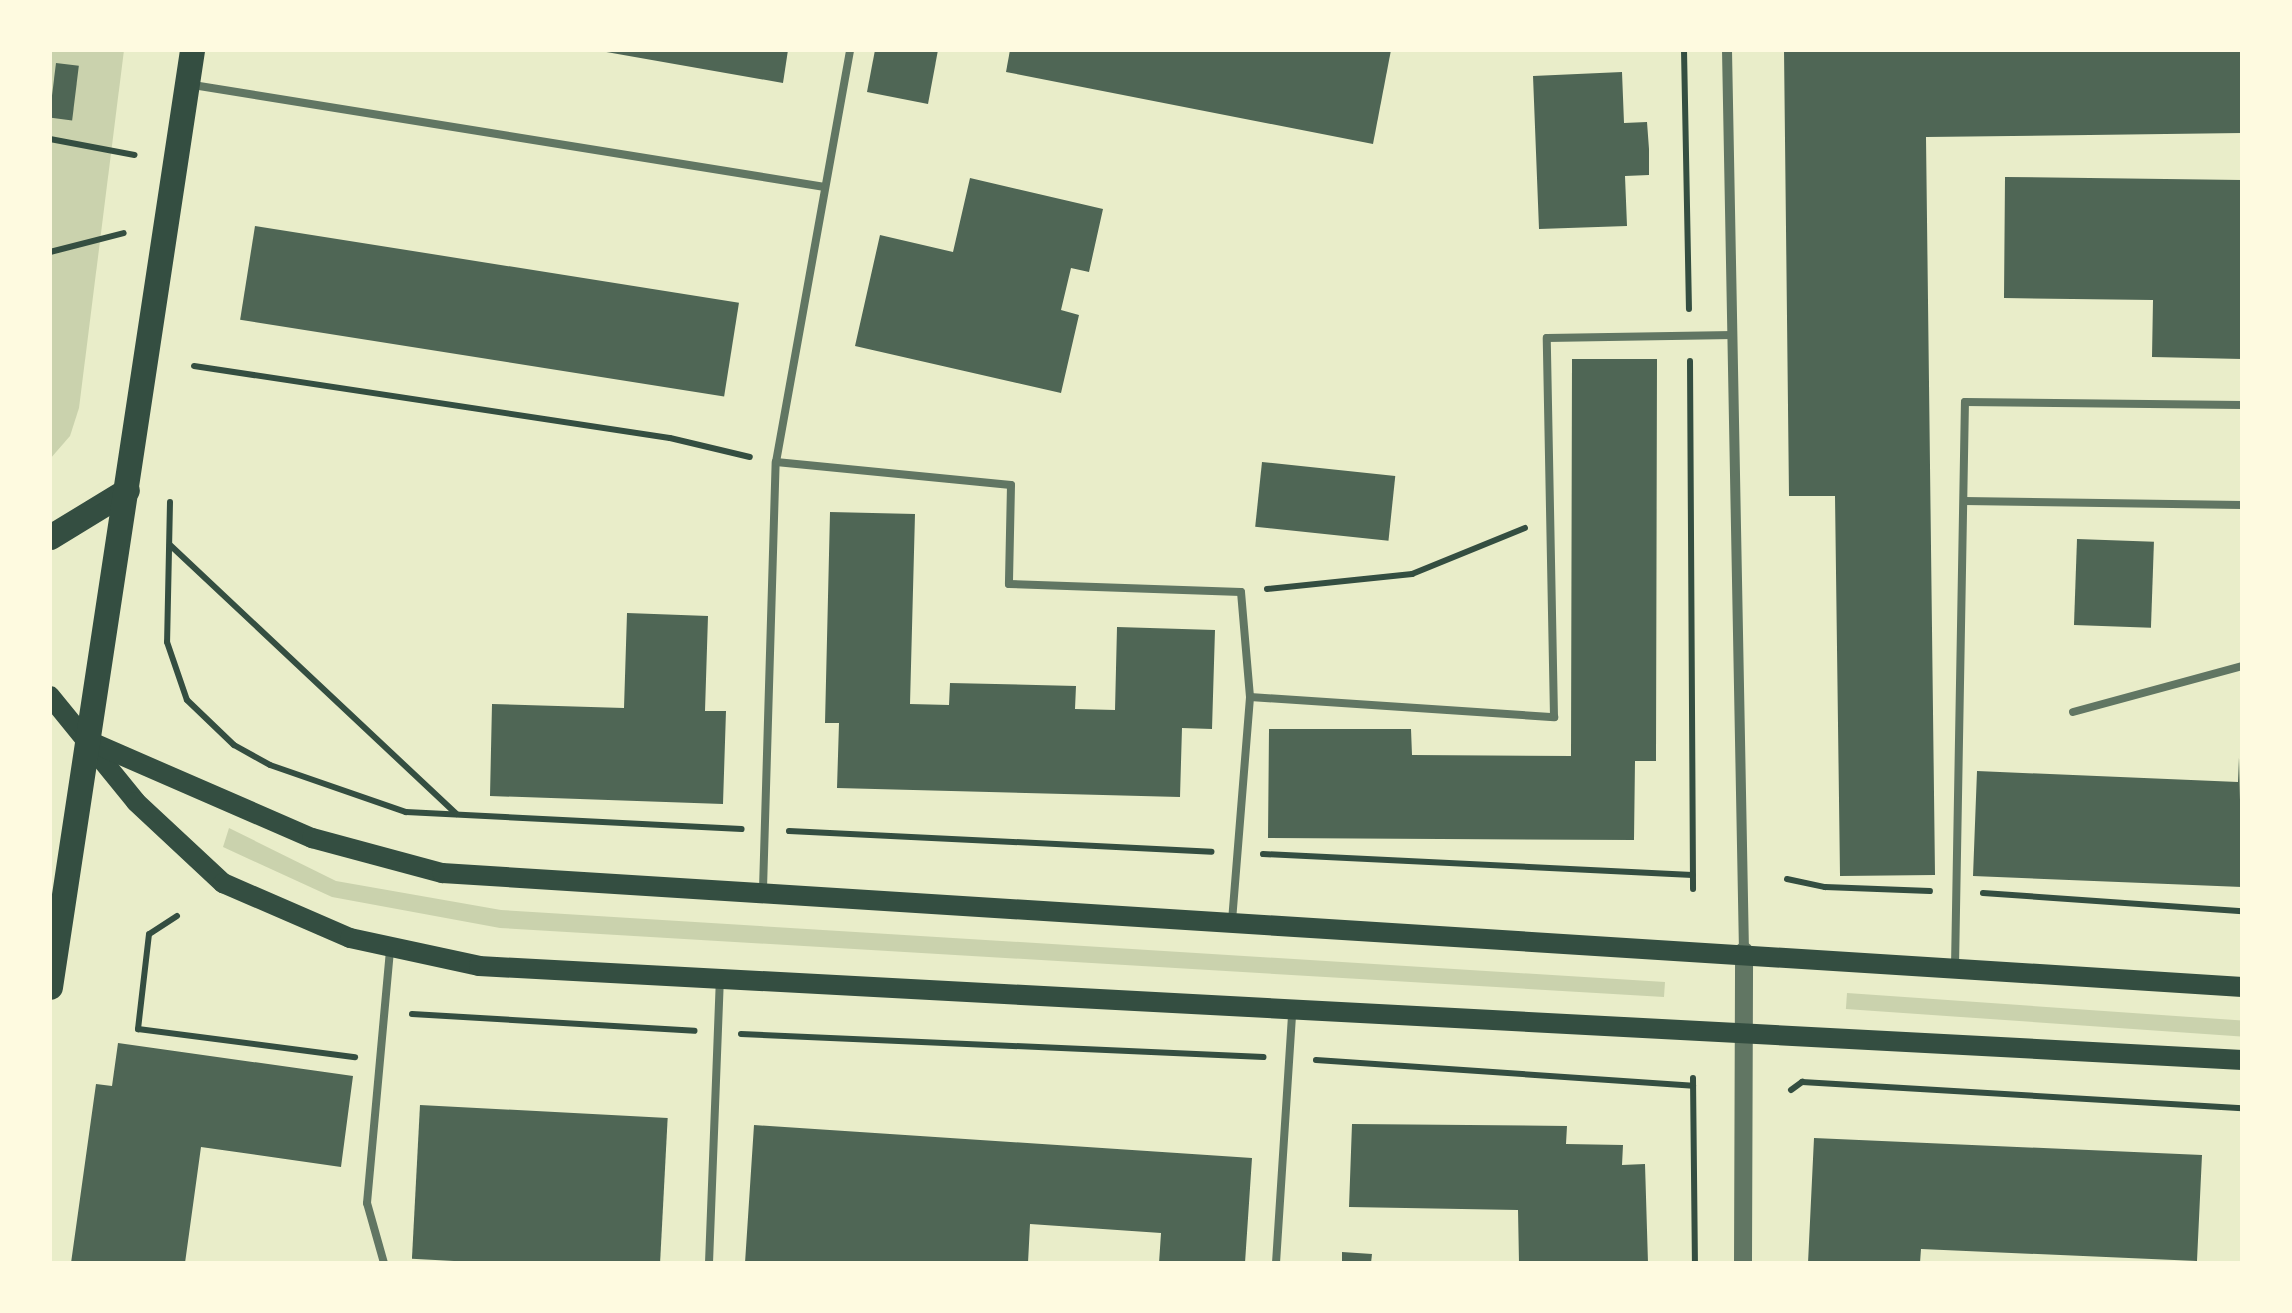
<!DOCTYPE html>
<html>
<head>
<meta charset="utf-8">
<style>
	body { margin:0 }
	#map { position:relative; width:2292px; height:1313px; overflow:hidden; background:#e9edc9; font-family:"Golos Text",sans-serif }
	div>[style] { position:absolute }
	[style*='--x'] { left:calc(var(--x)*1px); top:calc(var(--y)*1px); width:calc(var(--w)*1px); rotate:calc(var(--a)*1deg) }
	.green>* { inset:0; background:#cad2ad; transform-origin:0 0 }
	.building>* { inset:0; background:#4f6655; transform-origin:0 0 }
	.path>* { height:6px; margin:-3px; padding:0 3px; transform-origin:3px; border-radius:3px; background:#344e41 }
	.service>* { height:8px; margin:-4px; padding:0 4px; transform-origin:4px; border-radius:4px; background:#617663 }
	.minor>* { height:10px; margin:-5px; padding:0 5px; transform-origin:5px; border-radius:5px; background:#617663 }
	.tertiary>* { height:18px; margin:-9px; padding:0 9px; transform-origin:9px; border-radius:9px; background:#617663 }
	.secondary>* { height:20px; margin:-10px; padding:0 10px; transform-origin:10px; border-radius:10px; background:#344e41 }
	.primary>* { height:25px; margin:-12.5px; padding:0 12.5px; transform-origin:12.5px; border-radius:12.5px; background:#344e41 }
	span { translate:-50% -50%; white-space:nowrap; text-align:center; line-height:1.15; -webkit-text-stroke:8px #fefae0; paint-order:stroke }
	.frame { position:absolute; inset:0; border:52px solid #fefae0; pointer-events:none }
</style>
</head>
<body>
<div id="map">
	<div class="green">
		<div style="clip-path:polygon(50px 50px,124px 50px,79px 408px,70px 436px,50px 459px)"></div>
		<div style="clip-path:polygon(229px 828px,336px 881px,501px 910px,1665px 982px,1664px 997px,500px 928px,332px 897px,223px 847px)"></div>
		<div style="left:1847px;top:993px;width:396px;height:16px;rotate:4deg"></div>
	</div>
	<div class="building">
		<div style="clip-path:polygon(595px 50px,788px 50px,783px 83px)"></div>
		<div style="clip-path:polygon(875px 50px,938px 50px,928px 104px,867px 92px)"></div>
		<div style="clip-path:polygon(1010px 50px,1391px 50px,1373px 144px,1006px 72px)"></div>
		<div style="clip-path:polygon(1784px 50px,2242px 50px,2242px 133px,1926px 137px,1935px 875px,1840px 876px,1835px 496px,1789px 496px)"></div>
		<div style="left:56px;top:63px;width:23px;height:55px;rotate:7deg"></div>
		<div style="clip-path:polygon(1622px 72px,1624px 123px,1647px 122px,1649px 149px,1649px 175px,1625px 176px,1627px 226px,1539px 229px,1533px 76px)"></div>
		<div style="clip-path:polygon(2005px 177px,2242px 180px,2242px 359px,2152px 357px,2153px 300px,2004px 298px)"></div>
		<div style="clip-path:polygon(970px 178px,1103px 209px,1089px 272px,1071px 268px,1061px 310px,1079px 315px,1061px 393px,855px 346px,880px 235px,953px 252px)"></div>
		<div style="left:255px;top:226px;width:490px;height:95px;rotate:9deg"></div>
		<div style="clip-path:polygon(1572px 359px,1657px 359px,1656px 761px,1635px 761px,1634px 840px,1268px 838px,1269px 729px,1411px 729px,1412px 755px,1571px 756px)"></div>
		<div style="left:1262px;top:462px;width:134px;height:65px;rotate:6deg"></div>
		<div style="clip-path:polygon(830px 512px,915px 514px,910px 704px,949px 705px,950px 683px,1076px 686px,1075px 709px,1115px 710px,1117px 627px,1215px 630px,1212px 729px,1182px 728px,1180px 797px,837px 788px,839px 723px,825px 723px)"></div>
		<div style="left:2077px;top:539px;width:77px;height:86px;rotate:2deg"></div>
		<div style="clip-path:polygon(627px 613px,708px 616px,705px 711px,726px 711px,723px 804px,490px 796px,492px 704px,624px 708px)"></div>
		<div style="clip-path:polygon(2239px 757px,2242px 887px,1973px 876px,1977px 771px,2238px 782px)"></div>
		<div style="clip-path:polygon(118px 1043px,353px 1076px,341px 1167px,201px 1147px,185px 1263px,71px 1263px,96px 1084px,112px 1086px)"></div>
		<div style="left:420px;top:1105px;width:248px;height:154px;rotate:3deg"></div>
		<div style="clip-path:polygon(1352px 1124px,1567px 1126px,1566px 1144px,1623px 1145px,1622px 1165px,1645px 1164px,1648px 1263px,1519px 1263px,1518px 1210px,1349px 1207px)"></div>
		<div style="clip-path:polygon(754px 1125px,1252px 1158px,1245px 1263px,1159px 1263px,1161px 1233px,1030px 1224px,1028px 1263px,745px 1263px)"></div>
		<div style="clip-path:polygon(1814px 1138px,2202px 1155px,2197px 1261px,1921px 1249px,1920px 1263px,1808px 1263px)"></div>
		<div style="clip-path:polygon(1342px 1252px,1372px 1254px,1371px 1263px,1342px 1263px)"></div>
	</div>
	<div class="path">
		<div style="--x:1684;--y:50;--w:259;--a:88.9"></div>
		<div style="--x:50;--y:139;--w:86;--a:10.7"></div>
		<div style="--x:50;--y:252;--w:76;--a:-14.4"></div>
		<div style="--x:1690;--y:361;--w:528;--a:89.67"></div>
		<div style="--x:194;--y:366;--w:481;--a:8.6"></div>
		<div style="--x:670;--y:438;--w:82;--a:13.4"></div>
		<div style="--x:170;--y:502;--w:140;--a:91.2"></div>
		<div style="--x:167;--y:642;--w:61;--a:71"></div>
		<div style="--x:187;--y:700;--w:65;--a:43.8"></div>
		<div style="--x:234;--y:745;--w:41;--a:29.1"></div>
		<div style="--x:270;--y:765;--w:144;--a:19.1"></div>
		<div style="--x:406;--y:812;--w:336;--a:2.9"></div>
		<div style="--x:170;--y:545;--w:393;--a:43.2"></div>
		<div style="--x:1267;--y:589;--w:146;--a:-5.9"></div>
		<div style="--x:1412;--y:574;--w:122;--a:-22.2"></div>
		<div style="--x:789;--y:831;--w:423;--a:2.8"></div>
		<div style="--x:1263;--y:854;--w:430;--a:2.8"></div>
		<div style="--x:1787;--y:879;--w:39;--a:12"></div>
		<div style="--x:1825;--y:887;--w:105;--a:2.2"></div>
		<div style="--x:1983;--y:893;--w:260;--a:4"></div>
		<div style="--x:177;--y:916;--w:33;--a:147"></div>
		<div style="--x:149;--y:934;--w:96;--a:96.6"></div>
		<div style="--x:138;--y:1029;--w:219;--a:7.4"></div>
		<div style="--x:412;--y:1014;--w:283;--a:3.4"></div>
		<div style="--x:741;--y:1034;--w:523;--a:2.52"></div>
		<div style="--x:1316;--y:1060;--w:378;--a:3.9"></div>
		<div style="--x:1693;--y:1078;--w:185;--a:89.4"></div>
		<div style="--x:1791;--y:1090;--w:14;--a:-36"></div>
		<div style="--x:1802;--y:1082;--w:441;--a:3.4"></div>
	</div>
	<div class="service">
		<div style="--x:193;--y:85;--w:640;--a:9.17"></div>
		<div style="--x:776;--y:462;--w:419;--a:-79.8"></div>
		<div style="--x:1964;--y:501;--w:278;--a:0.8"></div>
		<div style="--x:2073;--y:712;--w:175;--a:-15.2"></div>
		<div style="--x:763;--y:889;--w:427;--a:-88.3"></div>
		<div style="--x:776;--y:462;--w:236;--a:5.6"></div>
		<div style="--x:1011;--y:485;--w:99;--a:91.2"></div>
		<div style="--x:1009;--y:584;--w:232;--a:2"></div>
		<div style="--x:1241;--y:592;--w:105;--a:85.1"></div>
		<div style="--x:1232;--y:921;--w:225;--a:-85.4"></div>
		<div style="--x:1250;--y:697;--w:305;--a:3.8"></div>
		<div style="--x:1554;--y:717;--w:379;--a:-91.1"></div>
		<div style="--x:1547;--y:338;--w:186;--a:-0.9"></div>
		<div style="--x:1955;--y:967;--w:565;--a:-88.99"></div>
		<div style="--x:1965;--y:402;--w:277;--a:0.6"></div>
		<div style="--x:384;--y:1263;--w:62;--a:-105.8"></div>
		<div style="--x:367;--y:1203;--w:253;--a:-84.8"></div>
		<div style="--x:709;--y:1263;--w:280;--a:-87.8"></div>
		<div style="--x:1276;--y:1263;--w:251;--a:-86.3"></div>
	</div>
	<div class="minor">
		<div style="--x:1727;--y:50;--w:901;--a:88.92"></div>
	</div>
	<div class="tertiary">
		<div style="--x:1743;--y:1263;--w:312;--a:-89.8"></div>
	</div>
	<div class="secondary">
		<div style="--x:50;--y:696;--w:136;--a:50.9"></div>
		<div style="--x:136;--y:802;--w:119;--a:43"></div>
		<div style="--x:223;--y:883;--w:138;--a:23.4"></div>
		<div style="--x:350;--y:938;--w:132;--a:12.2"></div>
		<div style="--x:479;--y:966;--w:1766;--a:3.05"></div>
		<div style="--x:91;--y:742;--w:241;--a:23.5"></div>
		<div style="--x:312;--y:838;--w:135;--a:15.1"></div>
		<div style="--x:442;--y:873;--w:1804;--a:3.62"></div>
	</div>
	<div class="primary">
		<div style="--x:50;--y:537;--w:90;--a:-31.4"></div>
		<div style="--x:50;--y:987;--w:948;--a:-81.38"></div>
	</div>
	<div class="frame"></div>
</div>
</body>
</html>
